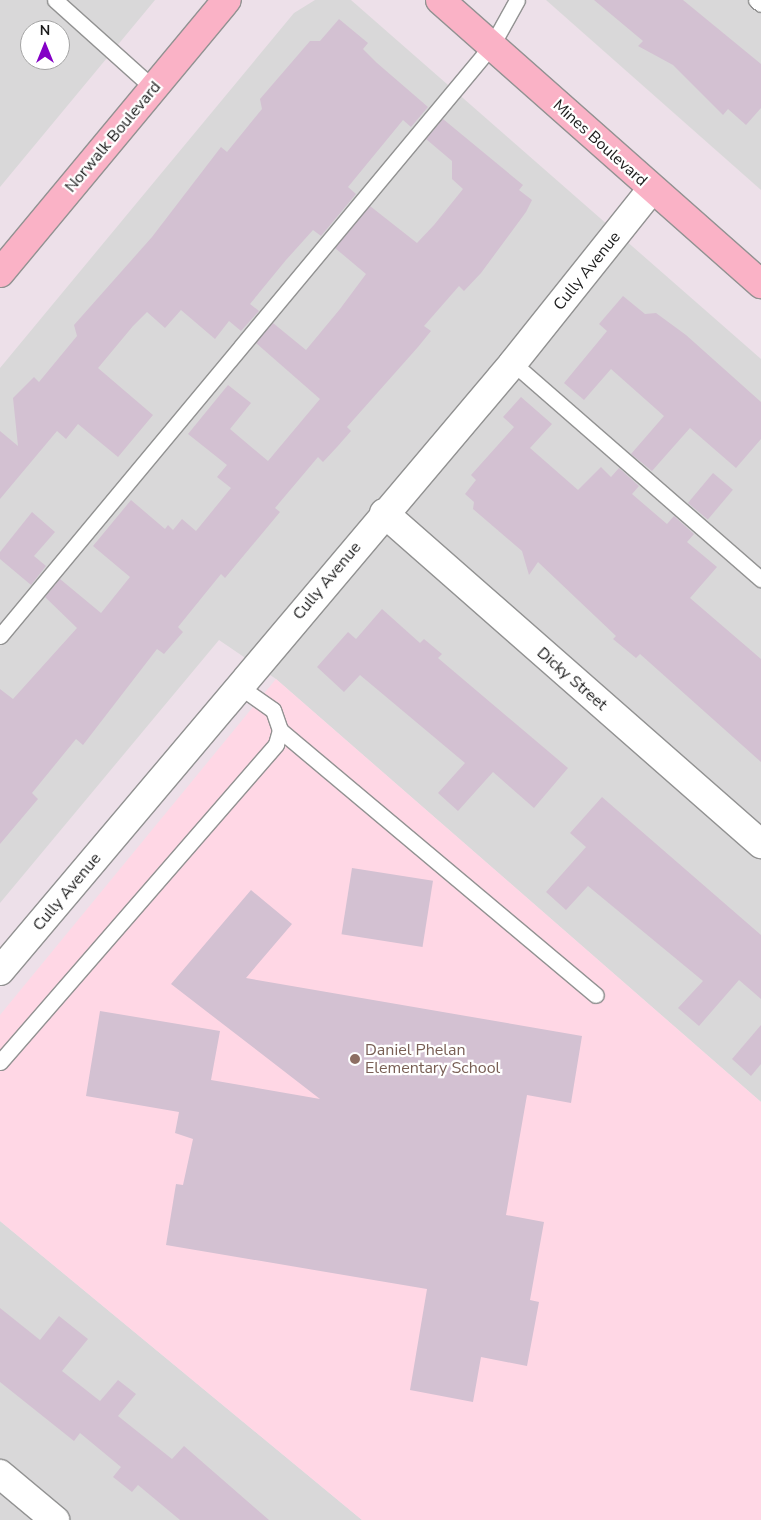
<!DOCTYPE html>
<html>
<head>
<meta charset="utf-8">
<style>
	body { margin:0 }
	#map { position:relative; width:761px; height:1520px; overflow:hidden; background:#ede0e9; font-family:"Nunito Sans",sans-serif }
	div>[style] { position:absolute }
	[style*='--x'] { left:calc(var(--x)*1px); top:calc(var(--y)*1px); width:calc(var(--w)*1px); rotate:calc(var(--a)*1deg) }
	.residential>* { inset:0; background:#d9d8d9 }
	.education>* { inset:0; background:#ffd7e5 }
	.building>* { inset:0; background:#d3c1d2; transform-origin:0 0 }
	.roads { filter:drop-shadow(1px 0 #929292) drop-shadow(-1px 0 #929292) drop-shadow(0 1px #929292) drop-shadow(0 -1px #929292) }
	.lane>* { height:15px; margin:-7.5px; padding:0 7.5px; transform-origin:7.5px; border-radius:7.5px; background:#fff }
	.street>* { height:28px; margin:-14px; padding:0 14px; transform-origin:14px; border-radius:14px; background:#fff }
	.secondary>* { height:28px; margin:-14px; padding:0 14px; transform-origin:14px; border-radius:14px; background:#fab2c6 }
	.dots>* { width:14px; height:14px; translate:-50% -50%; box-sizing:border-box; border:2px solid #fff; border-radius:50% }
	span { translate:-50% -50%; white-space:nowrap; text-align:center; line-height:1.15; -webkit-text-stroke:4.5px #fff; paint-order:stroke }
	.street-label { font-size:16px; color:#1b1b1b }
	.education-label { font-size:16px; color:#785e54 }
	.left { translate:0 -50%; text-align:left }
	.north { position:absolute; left:20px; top:20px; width:50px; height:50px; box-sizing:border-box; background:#fff; border:1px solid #a4a4a4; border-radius:50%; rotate:0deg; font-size:14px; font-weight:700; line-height:20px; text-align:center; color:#1b1b1b }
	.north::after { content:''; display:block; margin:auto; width:18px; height:22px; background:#8400c6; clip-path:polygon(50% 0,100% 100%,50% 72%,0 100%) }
</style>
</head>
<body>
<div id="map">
	<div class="residential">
		<div style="clip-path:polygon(evenodd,0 0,155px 0,0 187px,0 0,30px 30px,60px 30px,60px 60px,30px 60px,30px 30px)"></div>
		<div style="clip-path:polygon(315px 0,351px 0,761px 359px,761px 1102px,276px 679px,219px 640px,0 903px,0 368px,294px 13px)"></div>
		<div style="clip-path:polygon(546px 0,761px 0,761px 190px)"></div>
		<div style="clip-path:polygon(0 1221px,362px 1520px,0 1520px)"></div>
	</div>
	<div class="education">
		<div style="clip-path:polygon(276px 679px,761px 1102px,761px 1520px,362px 1520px,0 1221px,0 1015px)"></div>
	</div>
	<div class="building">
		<div style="clip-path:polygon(594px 0,683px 0,761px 64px,761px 108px,746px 125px,728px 109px,723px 115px,673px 65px,638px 46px,643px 41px)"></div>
		<div style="clip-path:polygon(339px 19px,368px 43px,363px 49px,377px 63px,428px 107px,411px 127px,403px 120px,348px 187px,356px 194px,321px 236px,313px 230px,286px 260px,250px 304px,259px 311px,241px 331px,229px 321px,215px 339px,181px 310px,165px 328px,147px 312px,133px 326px,98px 368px,153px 415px,118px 457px,78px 424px,66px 439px,57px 431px,0 499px,0 431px,18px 446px,13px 398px,34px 377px,39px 382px,77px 336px,74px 325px,152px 237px,221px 147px,227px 152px,262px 109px,260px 99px,310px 41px,320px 41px)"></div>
		<div style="clip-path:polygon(443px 119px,523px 185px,519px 190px,532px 200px,526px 212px,481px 273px,464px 291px,459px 286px,424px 326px,431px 331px,418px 347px,347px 427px,351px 431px,337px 447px,323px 462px,318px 457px,275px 508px,280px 512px,225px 578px,221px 574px,178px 627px,183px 632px,164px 654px,157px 649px,83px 745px,76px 739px,32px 793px,38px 799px,0 844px,0 689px,13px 699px,77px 628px,45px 597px,60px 579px,101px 613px,130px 577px,93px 546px,131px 500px,165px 529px,168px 525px,173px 530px,182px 519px,196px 531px,231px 488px,217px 477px,227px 465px,188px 434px,228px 385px,251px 403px,230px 429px,268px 461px,320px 399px,256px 343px,273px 323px,306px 350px,340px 309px,366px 274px,335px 248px,370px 206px,417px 243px,434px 225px,463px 189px,452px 179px,452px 161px,426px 139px)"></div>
		<div style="clip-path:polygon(623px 296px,645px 314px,656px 313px,686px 335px,761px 402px,761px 439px,736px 468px,690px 428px,652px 471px,631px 454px,664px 416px,611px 369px,584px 400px,564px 383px,607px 331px,599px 324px)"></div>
		<div style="clip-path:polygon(521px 397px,552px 424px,530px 448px,578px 490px,601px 467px,611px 477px,619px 468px,639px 486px,632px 494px,667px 524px,674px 516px,694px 534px,687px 542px,717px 567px,690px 598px,761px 659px,761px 762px,640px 654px,636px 658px,613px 639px,616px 636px,538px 562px,529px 575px,522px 551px,473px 509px,474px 502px,465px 494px,476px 480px,471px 475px,514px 427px,503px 417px)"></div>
		<div style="left:713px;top:473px;width:26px;height:39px;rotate:40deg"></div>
		<div style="clip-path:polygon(32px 512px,55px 532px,34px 556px,46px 566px,31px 585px,0 559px,0 552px)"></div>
		<div style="clip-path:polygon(382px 609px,420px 643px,424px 639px,442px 654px,438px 658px,568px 768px,534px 808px,493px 772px,458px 811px,438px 793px,465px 763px,360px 675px,344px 692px,317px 667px,348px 632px,356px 639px)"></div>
		<div style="clip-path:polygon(602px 797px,761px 935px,761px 999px,739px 980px,699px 1026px,678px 1008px,703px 981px,588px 886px,566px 910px,546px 892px,586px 847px,570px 833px)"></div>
		<div style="left:352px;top:868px;width:82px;height:67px;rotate:9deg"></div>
		<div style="clip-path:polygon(251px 890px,292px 924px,246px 978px,582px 1036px,571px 1103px,527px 1095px,506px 1215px,544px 1222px,530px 1300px,539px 1302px,527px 1366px,481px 1357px,473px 1402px,410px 1390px,427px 1289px,166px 1245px,176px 1184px,183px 1185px,193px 1139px,175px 1133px,179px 1112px,86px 1096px,100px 1011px,220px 1031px,211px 1080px,320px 1099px,171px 984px)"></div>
		<div style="clip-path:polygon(761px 1025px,761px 1064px,751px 1076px,732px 1059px)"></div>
		<div style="clip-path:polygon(0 1308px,40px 1340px,59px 1316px,88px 1339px,62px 1371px,100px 1401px,118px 1380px,136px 1394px,118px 1416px,172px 1459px,184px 1446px,269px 1520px,180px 1520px,138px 1485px,132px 1492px,113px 1477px,121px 1467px,80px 1433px,74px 1441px,0 1382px)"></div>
	</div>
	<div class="roads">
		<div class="lane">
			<div style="--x:55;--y:0;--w:132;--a:41.9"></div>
			<div style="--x:756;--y:0;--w:6;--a:39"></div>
			<div style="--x:513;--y:363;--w:329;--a:41.1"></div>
			<div style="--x:0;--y:636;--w:769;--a:-50.22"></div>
			<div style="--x:492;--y:45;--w:51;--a:-60.9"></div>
			<div style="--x:280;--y:730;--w:412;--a:40"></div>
			<div style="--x:0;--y:1062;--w:421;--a:-49"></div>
			<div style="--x:276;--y:744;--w:15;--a:-74"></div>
			<div style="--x:280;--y:730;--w:21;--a:-109"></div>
			<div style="--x:273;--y:710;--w:42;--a:-144.8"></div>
		</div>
		<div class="street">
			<div style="--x:384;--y:513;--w:502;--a:41.28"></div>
			<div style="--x:0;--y:971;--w:796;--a:-49.84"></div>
			<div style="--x:513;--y:363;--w:221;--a:-51.4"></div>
			<div style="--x:0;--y:1474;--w:72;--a:39.9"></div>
		</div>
		<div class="secondary">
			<div style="--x:440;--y:0;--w:429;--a:41.5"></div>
			<div style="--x:0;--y:273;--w:355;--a:-50.3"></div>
		</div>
	</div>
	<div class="dots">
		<div style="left:355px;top:1059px;background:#8d6e63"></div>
	</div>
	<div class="street-label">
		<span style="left:113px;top:137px;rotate:-50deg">Norwalk Boulevard</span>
		<span style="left:600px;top:143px;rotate:42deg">Mines Boulevard</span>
		<span style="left:587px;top:271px;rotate:-51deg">Cully Avenue</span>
		<span style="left:327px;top:581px;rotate:-50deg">Cully Avenue</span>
		<span style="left:572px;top:679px;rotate:41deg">Dicky Street</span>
		<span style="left:67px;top:892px;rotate:-50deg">Cully Avenue</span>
	</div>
	<div class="education-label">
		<span class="left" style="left:365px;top:1059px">Daniel Phelan<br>Elementary School</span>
	</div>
	<div class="north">N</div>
</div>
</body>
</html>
